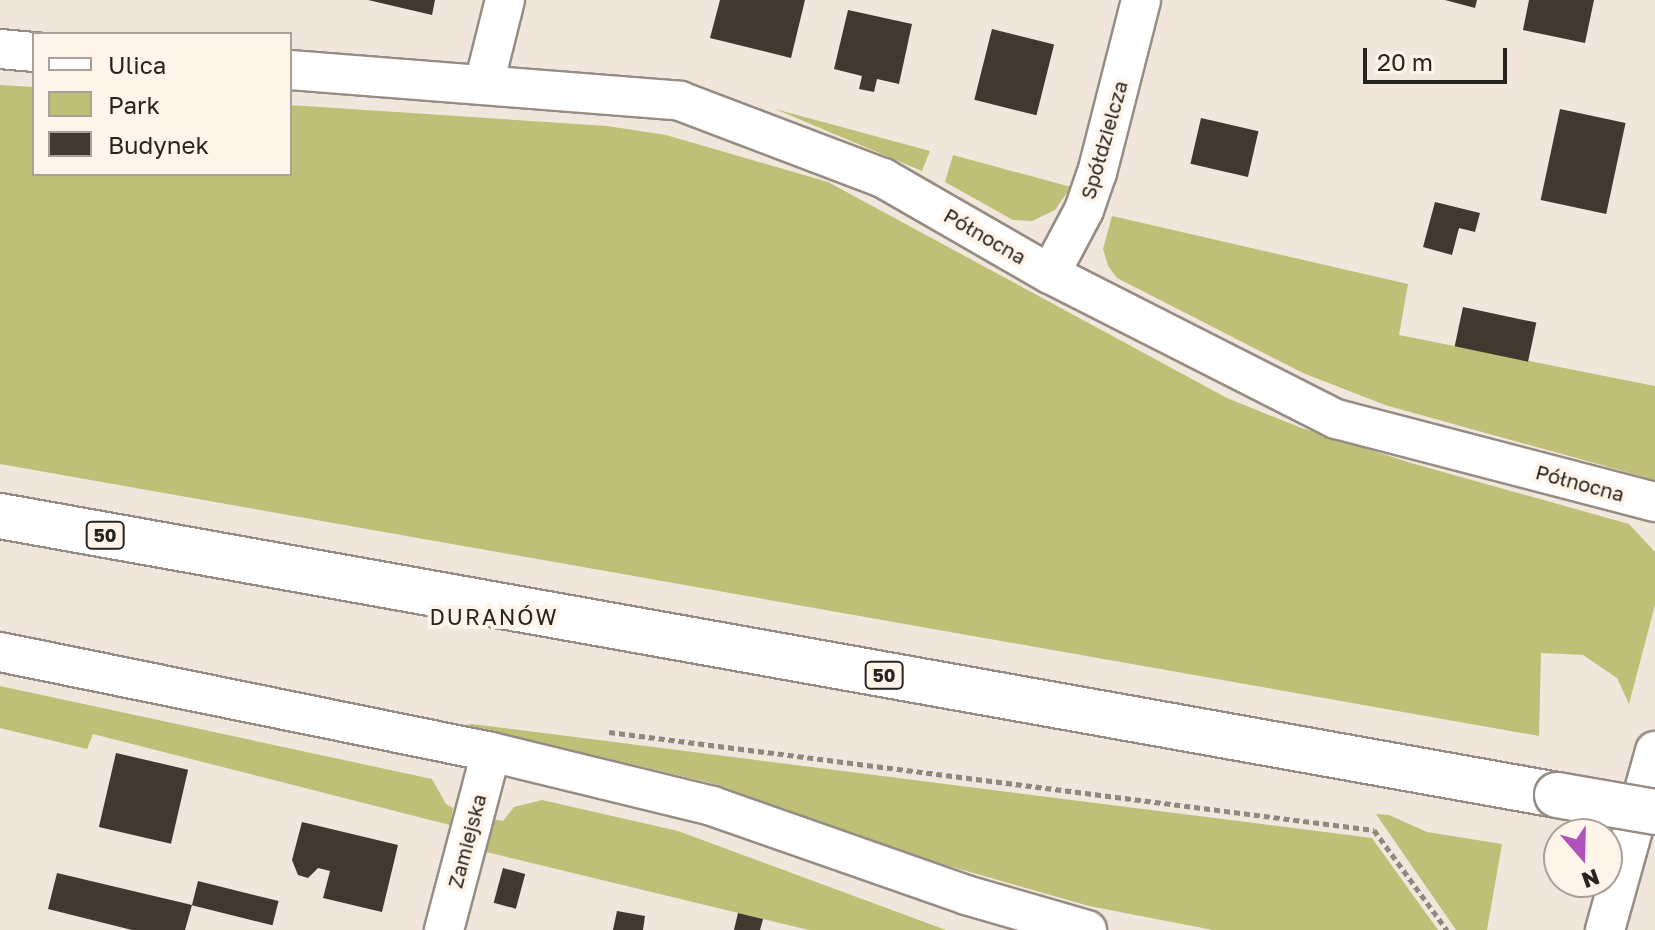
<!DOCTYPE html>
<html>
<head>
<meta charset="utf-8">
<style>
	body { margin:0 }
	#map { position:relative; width:1655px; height:930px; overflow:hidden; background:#f1e6dc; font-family:"Golos Text",sans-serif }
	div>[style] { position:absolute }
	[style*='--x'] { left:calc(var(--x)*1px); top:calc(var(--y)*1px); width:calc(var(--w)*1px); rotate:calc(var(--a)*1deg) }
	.green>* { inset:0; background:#bdc076 }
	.building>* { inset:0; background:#413830; transform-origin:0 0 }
	.path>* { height:5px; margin-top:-2.5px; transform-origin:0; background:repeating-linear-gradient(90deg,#8f8780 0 6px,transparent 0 10px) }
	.roads { filter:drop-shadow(2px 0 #968c83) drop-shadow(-2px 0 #968c83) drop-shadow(0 2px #968c83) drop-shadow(0 -2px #968c83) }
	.minor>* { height:38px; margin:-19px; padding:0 19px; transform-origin:19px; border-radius:19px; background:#fff }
	.primary>* { height:44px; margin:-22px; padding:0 22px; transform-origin:22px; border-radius:22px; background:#fff }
	.bridges { filter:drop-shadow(2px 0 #968c83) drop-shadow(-2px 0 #968c83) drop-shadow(0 2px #968c83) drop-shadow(0 -2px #968c83) }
	.primary-bridge>* { height:44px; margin:-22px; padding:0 22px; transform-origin:22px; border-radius:22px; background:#fff }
	span { translate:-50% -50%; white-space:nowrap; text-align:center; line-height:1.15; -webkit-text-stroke:8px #fff4e9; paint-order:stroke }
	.shield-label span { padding:2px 6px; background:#fff4e9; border:2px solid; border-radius:6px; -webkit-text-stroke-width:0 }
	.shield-label { font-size:18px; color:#27231f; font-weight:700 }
	.street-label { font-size:20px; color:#27231f }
	.neighbourhood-label { font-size:22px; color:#27231f; letter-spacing:2px }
	.legend { position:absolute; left:32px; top:32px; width:260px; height:144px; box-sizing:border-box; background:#fff4e9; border:2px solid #a9a098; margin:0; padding:10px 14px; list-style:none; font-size:24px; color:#27231f }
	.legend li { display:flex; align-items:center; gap:16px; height:40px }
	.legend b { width:40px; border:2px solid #a9a098 }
	.north { position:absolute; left:1543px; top:818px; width:80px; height:80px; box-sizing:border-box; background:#fff4e9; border:2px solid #a9a098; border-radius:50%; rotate:160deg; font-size:22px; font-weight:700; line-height:32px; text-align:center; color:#27231f }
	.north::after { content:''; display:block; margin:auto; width:28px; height:36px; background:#af52bc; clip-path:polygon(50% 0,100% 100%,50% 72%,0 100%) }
	.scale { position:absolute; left:1363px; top:48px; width:144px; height:36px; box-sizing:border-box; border:4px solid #27231f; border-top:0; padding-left:10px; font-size:24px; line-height:28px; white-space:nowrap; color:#27231f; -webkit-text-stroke:6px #fff4e9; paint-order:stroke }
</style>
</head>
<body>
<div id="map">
	<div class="green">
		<div style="clip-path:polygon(0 85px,34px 87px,34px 174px,290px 174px,290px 105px,607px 126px,666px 135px,828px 182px,1227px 398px,1299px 427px,1411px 463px,1629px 524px,1655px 552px,1655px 605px,1629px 704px,1617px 678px,1583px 655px,1541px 653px,1539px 736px,0 464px)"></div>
		<div style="clip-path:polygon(775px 109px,930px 151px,922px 171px)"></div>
		<div style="clip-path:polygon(953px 155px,1071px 187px,1055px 210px,1032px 221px,1013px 220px,945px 182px)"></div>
		<div style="clip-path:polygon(1112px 216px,1408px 284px,1399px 335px,1655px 386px,1655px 480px,1385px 405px,1303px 373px,1117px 278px,1108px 266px,1103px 249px)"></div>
		<div style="clip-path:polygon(0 686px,432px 779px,446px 804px,453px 808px,450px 825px,93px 734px,87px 749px,0 728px)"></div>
		<div style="clip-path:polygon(472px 724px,1372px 838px,1438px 930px,1213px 930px,1089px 906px,921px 858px,711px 783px,466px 725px)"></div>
		<div style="clip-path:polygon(542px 800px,678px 831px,946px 930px,809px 930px,486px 852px,492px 819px,503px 821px,514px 807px)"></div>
		<div style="clip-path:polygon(1376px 814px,1389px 815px,1427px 832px,1502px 844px,1487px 930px,1456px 930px)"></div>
	</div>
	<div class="building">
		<div style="clip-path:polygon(368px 0,435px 0,432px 15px)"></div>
		<div style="clip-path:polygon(720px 0,805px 0,791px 58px,710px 38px)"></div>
		<div style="clip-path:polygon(1445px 0,1477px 0,1475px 8px)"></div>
		<div style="clip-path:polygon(1529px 0,1594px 0,1585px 43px,1523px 30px)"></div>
		<div style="clip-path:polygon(848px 10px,912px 24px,899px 84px,877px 79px,874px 92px,859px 89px,862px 76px,834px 69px)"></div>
		<div style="left:992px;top:29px;width:64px;height:73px;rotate:14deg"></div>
		<div style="left:1560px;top:109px;width:67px;height:93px;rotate:12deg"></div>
		<div style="left:1201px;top:118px;width:59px;height:47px;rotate:13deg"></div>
		<div style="clip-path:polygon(1435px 202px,1480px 213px,1475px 232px,1459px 228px,1452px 255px,1423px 247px)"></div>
		<div style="left:1463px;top:307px;width:75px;height:40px;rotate:12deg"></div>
		<div style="left:116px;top:753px;width:74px;height:76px;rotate:13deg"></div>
		<div style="clip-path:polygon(302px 822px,398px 845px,382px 912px,323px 898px,330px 871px,318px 868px,308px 878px,298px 875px,292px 860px)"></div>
		<div style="left:503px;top:868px;width:23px;height:36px;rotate:15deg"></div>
		<div style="clip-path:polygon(57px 873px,192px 905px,185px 930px,132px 930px,48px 909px)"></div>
		<div style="left:198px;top:881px;width:83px;height:25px;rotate:14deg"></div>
		<div style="clip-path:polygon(617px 911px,645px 916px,643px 930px,613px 930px)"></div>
		<div style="clip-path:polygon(738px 913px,763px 919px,760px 930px,734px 930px)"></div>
	</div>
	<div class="path">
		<div style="--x:609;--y:732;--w:771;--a:7.3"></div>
		<div style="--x:1374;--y:830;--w:124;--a:53.9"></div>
	</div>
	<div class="roads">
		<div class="minor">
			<div style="--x:0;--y:49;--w:34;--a:5"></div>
			<div style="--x:290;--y:70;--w:391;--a:4.5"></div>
			<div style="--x:680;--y:101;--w:217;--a:20.8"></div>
			<div style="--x:883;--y:178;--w:193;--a:29.9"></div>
			<div style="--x:1050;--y:274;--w:321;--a:26.9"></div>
			<div style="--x:1336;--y:419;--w:330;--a:14.6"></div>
			<div style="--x:484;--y:84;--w:87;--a:-76"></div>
			<div style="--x:1050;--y:274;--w:72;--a:-62"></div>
			<div style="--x:1084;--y:210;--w:39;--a:-71"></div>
			<div style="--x:1097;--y:173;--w:179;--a:-75.7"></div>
			<div style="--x:0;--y:652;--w:501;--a:11.51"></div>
			<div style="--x:491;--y:752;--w:228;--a:13.7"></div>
			<div style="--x:712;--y:806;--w:269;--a:19.3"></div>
			<div style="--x:966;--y:895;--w:126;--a:16.1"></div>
			<div style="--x:444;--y:930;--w:184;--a:-75.2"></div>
			<div style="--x:1605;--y:930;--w:186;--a:-74.4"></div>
		</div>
		<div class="primary">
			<div style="--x:0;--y:516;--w:1582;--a:10.16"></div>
		</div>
	</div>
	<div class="bridges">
		<div class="primary-bridge">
			<div style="--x:1557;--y:795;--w:99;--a:9.8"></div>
		</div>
	</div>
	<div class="shield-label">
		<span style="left:105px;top:535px">50</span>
		<span style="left:884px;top:675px">50</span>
	</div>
	<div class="street-label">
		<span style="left:1104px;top:140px;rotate:-74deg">Spółdzielcza</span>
		<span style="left:985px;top:236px;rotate:30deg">Północna</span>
		<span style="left:1580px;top:483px;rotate:15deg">Północna</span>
		<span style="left:467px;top:841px;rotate:-75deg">Zamiejska</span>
	</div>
	<div class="neighbourhood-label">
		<span style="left:494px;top:617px">DURANÓW</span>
	</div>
	<ul class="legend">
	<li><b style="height:10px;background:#fff"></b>Ulica</li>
	<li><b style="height:22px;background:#bdc076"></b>Park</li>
	<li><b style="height:22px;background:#413830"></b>Budynek</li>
	</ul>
	<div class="north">N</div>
	<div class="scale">20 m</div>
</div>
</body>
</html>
